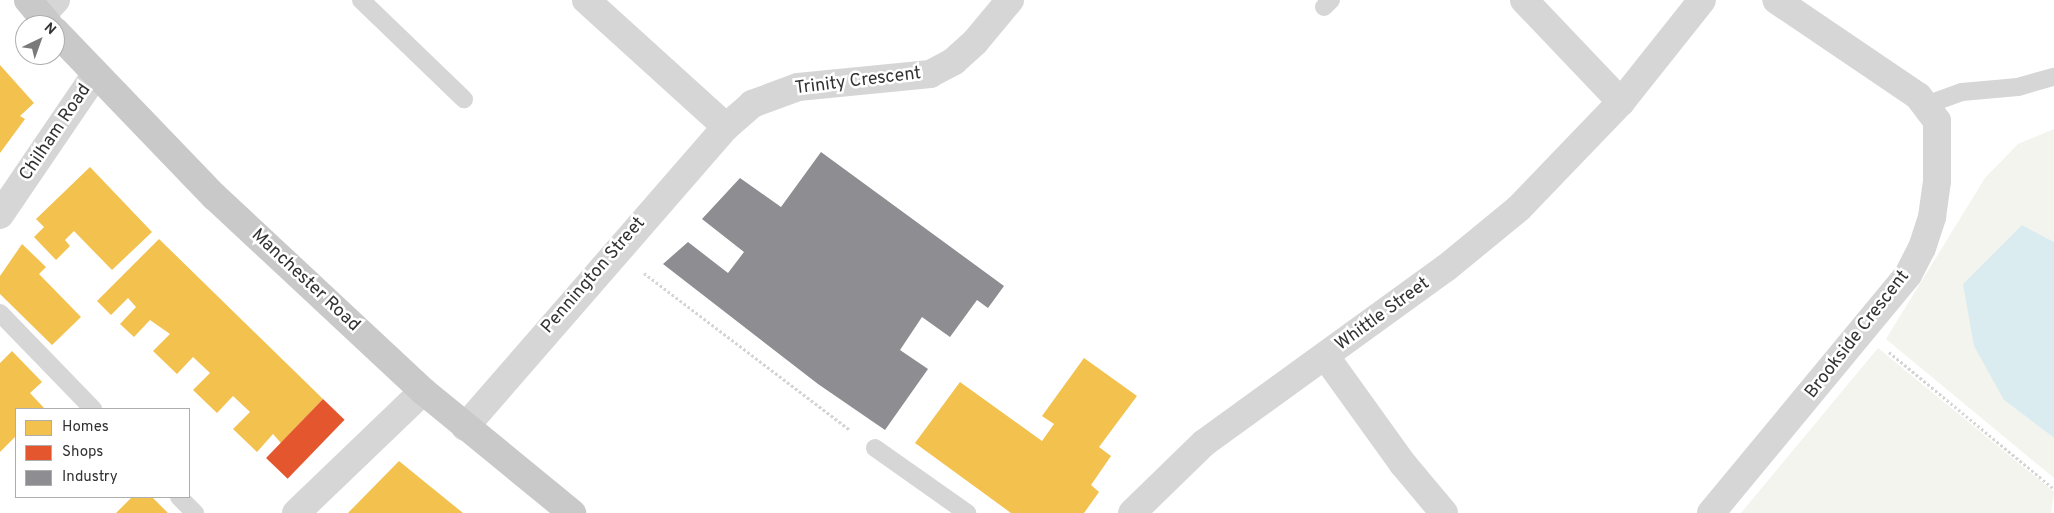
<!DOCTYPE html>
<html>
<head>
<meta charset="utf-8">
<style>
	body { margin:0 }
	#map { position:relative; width:2054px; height:513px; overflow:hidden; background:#fff; font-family:Overpass,sans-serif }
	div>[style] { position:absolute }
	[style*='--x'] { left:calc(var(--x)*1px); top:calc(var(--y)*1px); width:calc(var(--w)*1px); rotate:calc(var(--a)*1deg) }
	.green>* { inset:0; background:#f2f4ed }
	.water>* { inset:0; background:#dbecf0 }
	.homes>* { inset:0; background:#f2c14e }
	.shops>* { inset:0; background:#e4572e; transform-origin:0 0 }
	.industry>* { inset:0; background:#8d8d92 }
	.path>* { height:3px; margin-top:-1.5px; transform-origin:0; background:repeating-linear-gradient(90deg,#d5d5d5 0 2.5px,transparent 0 5px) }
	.lane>* { height:18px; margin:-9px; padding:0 9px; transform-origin:9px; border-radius:9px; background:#d6d6d6 }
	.street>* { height:28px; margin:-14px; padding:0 14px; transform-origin:14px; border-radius:14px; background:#d6d6d6 }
	.primary>* { height:28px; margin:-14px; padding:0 14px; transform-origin:14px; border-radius:14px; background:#c9c9c9 }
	span { translate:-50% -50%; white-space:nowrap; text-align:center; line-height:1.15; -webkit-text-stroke:5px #fff; paint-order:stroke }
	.street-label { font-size:18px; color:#323232 }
	.legend { position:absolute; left:15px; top:408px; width:175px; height:90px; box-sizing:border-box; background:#fff; border:1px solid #adadad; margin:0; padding:6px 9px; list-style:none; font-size:15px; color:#323232 }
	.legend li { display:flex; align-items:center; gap:10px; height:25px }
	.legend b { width:25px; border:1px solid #adadad }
	.north { position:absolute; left:15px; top:15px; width:50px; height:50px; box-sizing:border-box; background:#fff; border:1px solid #adadad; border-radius:50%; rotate:42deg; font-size:14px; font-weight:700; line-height:20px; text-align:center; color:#323232 }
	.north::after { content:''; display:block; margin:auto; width:18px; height:22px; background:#7a7a7a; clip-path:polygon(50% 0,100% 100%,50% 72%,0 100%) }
</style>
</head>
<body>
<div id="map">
	<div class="green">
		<div style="clip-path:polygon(2054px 129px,2054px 242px,2022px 225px,2004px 400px,2054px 438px,2054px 478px,1886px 339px,1985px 178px,2018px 144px)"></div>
		<div style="clip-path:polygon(1878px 348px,2054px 492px,2051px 513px,1741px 513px)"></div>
	</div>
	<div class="water">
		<div style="clip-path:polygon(2022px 225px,2054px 242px,2054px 438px,2004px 400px,1974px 346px,1963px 284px)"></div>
	</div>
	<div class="homes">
		<div style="clip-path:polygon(0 65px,34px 103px,20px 116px,25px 119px,0 153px)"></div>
		<div style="clip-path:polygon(90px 167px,152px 232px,112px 270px,74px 231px,65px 240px,70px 246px,56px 260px,34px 237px,44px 227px,36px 219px)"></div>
		<div style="clip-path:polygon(159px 239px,323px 399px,281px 443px,273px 434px,257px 452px,233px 429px,250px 412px,233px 396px,217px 413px,193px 390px,210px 373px,193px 357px,177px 374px,153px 351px,170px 334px,150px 320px,134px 337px,120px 324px,136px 307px,128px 298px,111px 315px,97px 301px)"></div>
		<div style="clip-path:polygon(22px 244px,46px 267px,39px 274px,81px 317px,52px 345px,0 294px,0 276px)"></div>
		<div style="clip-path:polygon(12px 351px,42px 382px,30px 393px,44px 408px,16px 409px,16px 436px,0 452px,0 363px)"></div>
		<div style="clip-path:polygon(1084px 358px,1137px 396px,1099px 447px,1111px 456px,1091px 485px,1099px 492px,1084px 513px,1011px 513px,915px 443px,960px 382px,1042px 441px,1054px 424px,1042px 416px)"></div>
		<div style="clip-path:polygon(399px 461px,426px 483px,463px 513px,348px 513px)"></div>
		<div style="clip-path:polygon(132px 497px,152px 497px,168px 513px,116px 513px)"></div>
	</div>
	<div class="shops">
		<div style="left:323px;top:399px;width:30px;height:82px;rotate:44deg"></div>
	</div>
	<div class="industry">
		<div style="clip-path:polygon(821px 152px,1004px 286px,988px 308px,977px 300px,950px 337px,922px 317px,900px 350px,928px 369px,885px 430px,818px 384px,663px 264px,688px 242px,728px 273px,744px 252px,702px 219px,740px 178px,781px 207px)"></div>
	</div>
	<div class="path">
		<div style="--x:644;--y:273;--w:259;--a:37.3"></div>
		<div style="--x:1889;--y:352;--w:214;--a:39.7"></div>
	</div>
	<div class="lane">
		<div style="--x:361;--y:0;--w:143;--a:43.9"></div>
		<div style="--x:1324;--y:7;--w:10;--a:-45"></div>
		<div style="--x:1926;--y:105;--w:38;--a:-20"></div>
		<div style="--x:1962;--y:92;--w:56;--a:-5.1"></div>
		<div style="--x:2018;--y:87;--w:37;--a:-16"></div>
		<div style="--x:0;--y:313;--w:134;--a:45.9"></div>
		<div style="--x:875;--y:448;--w:113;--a:35.2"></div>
		<div style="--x:179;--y:497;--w:23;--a:45"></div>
	</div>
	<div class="street">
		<div style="--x:586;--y:0;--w:189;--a:42.2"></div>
		<div style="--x:726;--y:127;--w:35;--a:-41"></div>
		<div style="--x:752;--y:104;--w:49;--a:-20.3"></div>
		<div style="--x:798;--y:87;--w:133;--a:-5.6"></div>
		<div style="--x:930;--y:74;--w:27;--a:-28"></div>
		<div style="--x:954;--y:61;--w:28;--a:-42"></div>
		<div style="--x:975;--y:42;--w:55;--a:-50.2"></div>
		<div style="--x:1524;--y:0;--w:141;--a:46.4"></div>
		<div style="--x:41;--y:16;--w:22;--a:-47"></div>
		<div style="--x:0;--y:215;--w:169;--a:-55.8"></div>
		<div style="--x:1326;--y:357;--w:132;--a:54.3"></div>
		<div style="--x:1403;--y:464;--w:64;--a:50.1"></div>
		<div style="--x:465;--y:427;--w:398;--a:-49"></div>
		<div style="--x:296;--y:513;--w:176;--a:-43.8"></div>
		<div style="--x:1132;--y:513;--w:100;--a:-44.2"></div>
		<div style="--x:1204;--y:443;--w:299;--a:-35.9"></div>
		<div style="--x:1446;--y:268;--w:94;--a:-39.4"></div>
		<div style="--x:1519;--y:208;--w:147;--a:-46.1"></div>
		<div style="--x:1621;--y:102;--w:130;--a:-51.5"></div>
		<div style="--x:1711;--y:513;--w:309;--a:-50.4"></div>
		<div style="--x:1908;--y:275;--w:30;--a:-63"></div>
		<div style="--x:1922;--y:248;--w:33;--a:-72"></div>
		<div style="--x:1932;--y:217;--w:36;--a:-82"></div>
		<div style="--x:1937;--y:181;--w:60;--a:-90"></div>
		<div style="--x:1937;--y:121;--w:31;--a:-127"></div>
		<div style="--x:1918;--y:96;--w:171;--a:-145.9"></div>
	</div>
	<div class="primary">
		<div style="--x:28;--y:0;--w:33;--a:50"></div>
		<div style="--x:55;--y:31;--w:231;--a:46.1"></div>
		<div style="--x:215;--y:197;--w:284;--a:43"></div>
		<div style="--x:423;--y:391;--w:193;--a:39.3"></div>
	</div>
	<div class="street-label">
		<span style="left:858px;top:82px;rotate:-7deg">Trinity Crescent</span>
		<span style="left:56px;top:133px;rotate:-56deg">Chilham Road</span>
		<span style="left:594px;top:276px;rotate:-49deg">Pennington Street</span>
		<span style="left:305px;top:281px;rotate:43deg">Manchester Road</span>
		<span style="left:1383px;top:315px;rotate:-36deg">Whittle Street</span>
		<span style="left:1858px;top:335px;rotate:-52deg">Brookside Crescent</span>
	</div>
	<ul class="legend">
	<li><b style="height:14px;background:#f2c14e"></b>Homes</li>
	<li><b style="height:14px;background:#e4572e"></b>Shops</li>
	<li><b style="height:14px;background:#8d8d92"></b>Industry</li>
	</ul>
	<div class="north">N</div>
</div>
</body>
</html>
